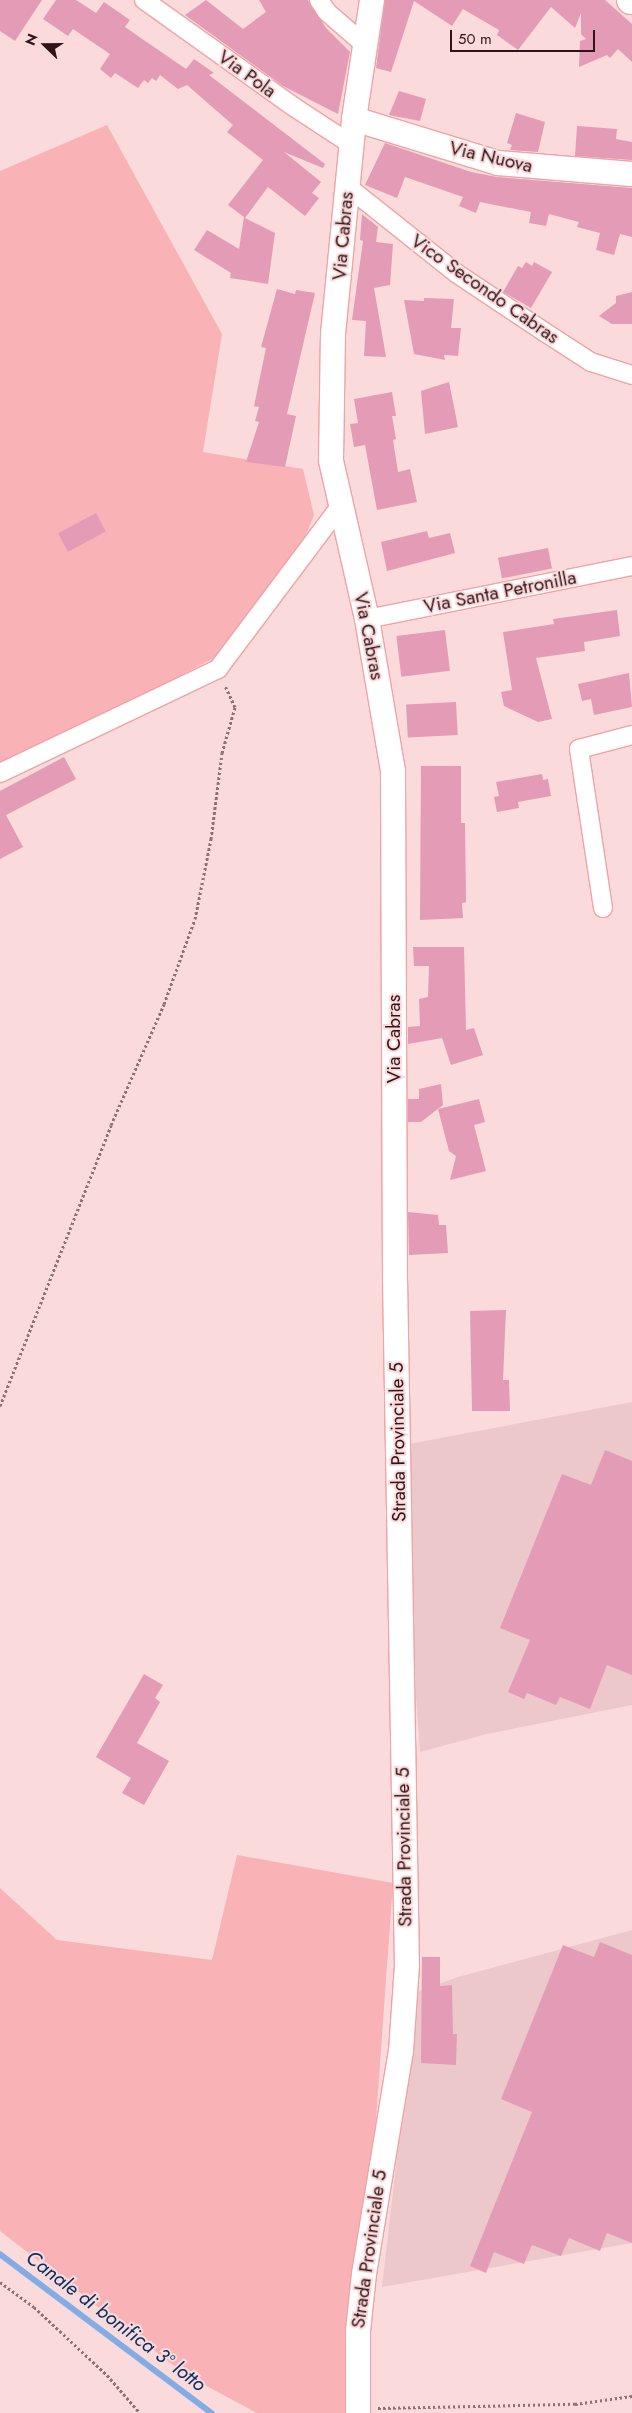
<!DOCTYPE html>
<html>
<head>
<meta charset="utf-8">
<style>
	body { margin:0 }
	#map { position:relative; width:632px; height:2413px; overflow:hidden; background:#fbdadb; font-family:Jost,sans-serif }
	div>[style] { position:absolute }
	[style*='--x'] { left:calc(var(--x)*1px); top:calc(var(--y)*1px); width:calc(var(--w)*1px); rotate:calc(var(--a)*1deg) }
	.built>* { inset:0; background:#edc8cb }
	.green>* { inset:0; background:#f9b3b7 }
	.stream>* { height:5.5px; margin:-2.75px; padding:0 2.75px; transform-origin:2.75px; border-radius:2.75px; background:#82ace4 }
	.building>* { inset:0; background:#e49bb6; transform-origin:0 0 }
	.path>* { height:3px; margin-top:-1.5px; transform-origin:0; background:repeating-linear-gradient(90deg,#8f7173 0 2.5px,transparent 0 5px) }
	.roads { filter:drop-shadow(1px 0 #f0a2a6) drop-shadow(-1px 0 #f0a2a6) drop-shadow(0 1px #f0a2a6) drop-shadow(0 -1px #f0a2a6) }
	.street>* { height:18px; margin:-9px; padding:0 9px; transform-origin:9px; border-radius:9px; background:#fff }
	.secondary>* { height:24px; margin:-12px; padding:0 12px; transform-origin:12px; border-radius:12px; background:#fff }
	.primary>* { height:28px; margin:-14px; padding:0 14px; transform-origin:14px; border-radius:14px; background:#fff }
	span { translate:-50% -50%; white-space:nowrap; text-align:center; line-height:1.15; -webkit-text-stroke:4px #fbdadb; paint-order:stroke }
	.street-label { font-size:19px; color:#301417 }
	.water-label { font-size:20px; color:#063163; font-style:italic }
	.north { position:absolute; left:20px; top:20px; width:50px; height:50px; -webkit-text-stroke:4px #fbdadb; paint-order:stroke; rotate:292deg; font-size:14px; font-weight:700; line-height:20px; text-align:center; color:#301417 }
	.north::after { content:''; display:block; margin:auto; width:18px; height:22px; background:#301417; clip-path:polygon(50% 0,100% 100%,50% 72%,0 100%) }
	.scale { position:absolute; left:450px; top:30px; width:145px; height:22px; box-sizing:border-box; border:2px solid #301417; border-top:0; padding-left:6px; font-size:15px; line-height:18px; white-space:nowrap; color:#301417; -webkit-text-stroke:4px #fbdadb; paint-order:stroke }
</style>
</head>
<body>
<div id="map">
	<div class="built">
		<div style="clip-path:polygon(632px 1402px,632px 1705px,487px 1734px,420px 1752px,398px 1446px)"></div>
		<div style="clip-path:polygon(632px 1930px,632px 2243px,382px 2287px,416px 1992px,458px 1977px)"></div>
	</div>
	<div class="green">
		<div style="clip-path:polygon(107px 125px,222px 334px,203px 452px,303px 469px,314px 515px,303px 542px,216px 657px,0 769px,0 171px)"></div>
		<div style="clip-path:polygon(237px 1855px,393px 1883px,374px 2147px,348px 2413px,257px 2413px,186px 2375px,0 2231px,0 1888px,57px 1940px,212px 1960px)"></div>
	</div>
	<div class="stream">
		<div style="--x:0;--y:2254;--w:265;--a:36.9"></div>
	</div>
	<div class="building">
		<div style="clip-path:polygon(0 0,42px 0,15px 41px,0 31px)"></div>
		<div style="clip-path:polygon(56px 0,76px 0,96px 13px,104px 2px,130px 20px,125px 27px,186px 69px,194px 59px,214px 73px,209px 75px,325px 164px,323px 168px,284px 152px,321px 182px,312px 193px,319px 198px,305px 216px,268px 187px,245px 218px,275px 233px,268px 284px,230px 278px,231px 273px,194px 250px,207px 230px,239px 249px,244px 217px,228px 205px,263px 160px,227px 132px,233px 125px,187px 85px,178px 89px,160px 75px,156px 81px,152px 78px,148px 83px,144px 80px,138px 88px,115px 73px,111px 78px,100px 69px,110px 54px,73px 29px,68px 36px,43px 19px)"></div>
		<div style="clip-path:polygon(206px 0,243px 29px,266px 12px,259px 0,308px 0,326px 28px,350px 52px,338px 114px,283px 86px,185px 15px)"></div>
		<div style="clip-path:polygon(385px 0,605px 0,632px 24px,632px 62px,618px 49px,610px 58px,607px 55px,579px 67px,580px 41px,586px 39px,581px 34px,581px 13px,575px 28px,551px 7px,518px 50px,497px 35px,499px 30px,463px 9px,452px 26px,414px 1px,391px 72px,376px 68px)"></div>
		<div style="clip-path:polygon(399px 91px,426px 99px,420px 121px,389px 115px)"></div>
		<div style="clip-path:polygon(516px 113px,545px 122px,538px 152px,510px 150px,512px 145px,507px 143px)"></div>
		<div style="clip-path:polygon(577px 126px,617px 129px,616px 139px,632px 142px,632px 160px,575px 156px)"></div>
		<div style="clip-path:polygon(385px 143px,471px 172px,497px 177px,632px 188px,632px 237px,620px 234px,614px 255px,596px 250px,600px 233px,577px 227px,579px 222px,549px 214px,546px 226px,529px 223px,531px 212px,480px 202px,476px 213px,459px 206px,463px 197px,405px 177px,397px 198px,365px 185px)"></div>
		<div style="clip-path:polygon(362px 214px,378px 227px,376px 242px,393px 244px,390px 285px,374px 288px,386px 357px,364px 356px,366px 321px,352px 320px,363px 241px,360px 240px)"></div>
		<div style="clip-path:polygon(526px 262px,532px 266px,534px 262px,552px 272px,531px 308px,503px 292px,518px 266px,522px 268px)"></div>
		<div style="clip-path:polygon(277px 289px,295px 294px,296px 290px,315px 293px,287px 414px,296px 416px,285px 467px,246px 462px,259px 422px,255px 421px,259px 407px,254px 406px,266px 348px,261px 347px)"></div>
		<div style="clip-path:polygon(632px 292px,632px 324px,612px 324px,599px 316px,616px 303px,616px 296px)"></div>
		<div style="clip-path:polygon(424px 298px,454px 299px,451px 328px,461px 328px,458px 356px,444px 355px,445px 360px,414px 354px,404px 300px,424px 301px)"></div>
		<div style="clip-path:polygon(449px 382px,458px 427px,425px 434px,421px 391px)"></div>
		<div style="clip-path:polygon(392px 392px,396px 416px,392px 416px,396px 439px,393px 440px,398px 472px,410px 469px,417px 502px,377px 510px,365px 445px,354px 447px,350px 424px,358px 423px,354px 399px)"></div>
		<div style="left:96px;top:513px;width:21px;height:43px;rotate:62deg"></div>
		<div style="clip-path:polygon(427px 531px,429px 538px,450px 533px,455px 553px,387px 571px,381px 542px)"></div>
		<div style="left:548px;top:548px;width:21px;height:51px;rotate:79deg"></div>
		<div style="clip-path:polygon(617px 610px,620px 636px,584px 642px,585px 651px,536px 658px,552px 719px,538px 722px,504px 706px,501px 692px,512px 690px,503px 632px,554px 624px,553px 619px)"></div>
		<div style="left:445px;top:630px;width:41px;height:49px;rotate:83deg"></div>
		<div style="clip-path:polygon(629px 673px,632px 707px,594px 715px,591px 699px,582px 701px,578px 684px)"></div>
		<div style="left:456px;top:702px;width:33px;height:50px;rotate:87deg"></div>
		<div style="clip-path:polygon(64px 757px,76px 779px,6px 815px,23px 847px,0 859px,0 791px)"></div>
		<div style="clip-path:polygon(421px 766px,461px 766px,461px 823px,465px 823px,466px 902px,462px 903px,463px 918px,420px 920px)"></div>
		<div style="clip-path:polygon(542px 774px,543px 780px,548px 779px,551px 796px,518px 802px,519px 808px,497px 812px,494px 797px,499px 796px,496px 782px)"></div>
		<div style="clip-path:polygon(413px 947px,464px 947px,466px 1030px,474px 1028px,483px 1055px,451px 1065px,442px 1038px,408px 1044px,408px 1027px,420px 1026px,419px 999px,428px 997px,429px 966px,414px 966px)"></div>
		<div style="clip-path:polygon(441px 1084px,443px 1105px,421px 1122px,408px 1122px,408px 1099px,419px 1099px,419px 1089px)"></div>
		<div style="clip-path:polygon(479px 1099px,485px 1122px,474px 1125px,486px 1171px,450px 1180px,456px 1156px,449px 1151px,438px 1109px)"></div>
		<div style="clip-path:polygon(408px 1212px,438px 1215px,439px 1225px,446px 1225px,448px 1253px,409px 1255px)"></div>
		<div style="clip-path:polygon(506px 1310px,503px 1380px,509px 1380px,510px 1411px,472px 1411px,470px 1311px)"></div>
		<div style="clip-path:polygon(605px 1450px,632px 1461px,632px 1675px,607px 1665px,590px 1709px,560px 1697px,556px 1705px,527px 1693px,524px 1699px,508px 1692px,530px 1640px,500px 1628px,562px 1474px,591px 1485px)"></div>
		<div style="clip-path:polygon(144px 1674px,163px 1685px,155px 1698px,160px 1702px,137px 1743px,169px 1761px,144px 1805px,122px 1793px,131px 1778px,96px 1757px)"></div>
		<div style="clip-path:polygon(600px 1942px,632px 1955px,632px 2243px,607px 2233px,600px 2251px,569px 2238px,561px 2256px,532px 2245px,524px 2264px,494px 2252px,486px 2273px,470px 2266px,532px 2112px,501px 2099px,563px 1945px,594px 1957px)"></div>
		<div style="clip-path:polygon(422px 1957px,440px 1957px,440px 1986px,452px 1985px,453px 2034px,457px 2034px,456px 2065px,421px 2063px)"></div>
	</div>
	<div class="path">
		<div style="--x:0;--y:1406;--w:302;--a:-68.4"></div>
		<div style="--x:111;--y:1125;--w:132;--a:-66.3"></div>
		<div style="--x:164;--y:1004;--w:90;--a:-70"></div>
		<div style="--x:195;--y:919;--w:82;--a:-78.7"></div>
		<div style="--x:211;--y:839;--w:87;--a:-82.7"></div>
		<div style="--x:222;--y:753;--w:48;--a:-74.2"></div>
		<div style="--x:235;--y:707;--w:23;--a:-115"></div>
		<div style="--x:0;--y:2282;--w:42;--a:36.3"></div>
		<div style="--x:34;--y:2307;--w:100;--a:43"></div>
		<div style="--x:107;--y:2375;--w:50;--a:49"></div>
		<div style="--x:378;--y:2408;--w:197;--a:-1.2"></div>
		<div style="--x:575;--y:2404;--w:58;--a:-8"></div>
	</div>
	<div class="roads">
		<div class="street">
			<div style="--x:144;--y:0;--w:184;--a:35.5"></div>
			<div style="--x:294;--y:107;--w:69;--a:33.2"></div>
			<div style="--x:319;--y:0;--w:14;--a:56"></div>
			<div style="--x:327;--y:12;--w:49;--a:40.9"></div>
			<div style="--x:348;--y:187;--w:138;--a:38.5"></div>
			<div style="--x:456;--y:273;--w:105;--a:33.7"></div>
			<div style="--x:543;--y:331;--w:57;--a:32.9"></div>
			<div style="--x:591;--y:362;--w:43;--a:17.6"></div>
			<div style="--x:367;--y:619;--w:270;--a:-11.3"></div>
			<div style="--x:0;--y:773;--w:242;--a:-25.5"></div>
			<div style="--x:218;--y:669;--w:205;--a:-53.1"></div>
			<div style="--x:603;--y:908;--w:161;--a:-98.6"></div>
			<div style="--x:579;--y:749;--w:55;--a:-14.8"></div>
		</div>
		<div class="secondary">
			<div style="--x:354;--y:119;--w:151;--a:17"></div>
			<div style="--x:498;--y:163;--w:134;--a:4.7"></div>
			<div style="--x:358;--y:2413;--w:82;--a:-90"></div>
			<div style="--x:358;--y:2331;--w:57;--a:-84"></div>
			<div style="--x:364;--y:2274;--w:226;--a:-80.6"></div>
			<div style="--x:401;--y:2051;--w:85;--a:-86"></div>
			<div style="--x:407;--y:1966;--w:689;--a:-91"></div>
			<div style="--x:395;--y:1277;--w:506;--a:-90.23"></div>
			<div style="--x:393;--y:771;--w:154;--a:-99.7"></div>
			<div style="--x:367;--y:619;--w:163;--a:-102.8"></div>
			<div style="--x:331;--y:460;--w:126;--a:-89.1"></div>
			<div style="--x:333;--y:334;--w:216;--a:-84.4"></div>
			<div style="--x:354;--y:119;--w:120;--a:-81.4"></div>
		</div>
		<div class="primary">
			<div style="--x:631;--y:0;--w:1;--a:0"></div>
		</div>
	</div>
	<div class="street-label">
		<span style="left:247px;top:74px;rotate:36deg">Via Pola</span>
		<span style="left:491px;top:157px;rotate:13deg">Via Nuova</span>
		<span style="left:343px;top:236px;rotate:-85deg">Via Cabras</span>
		<span style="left:485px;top:289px;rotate:35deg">Vico Secondo Cabras</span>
		<span style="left:500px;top:592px;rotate:-11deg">Via Santa Petronilla</span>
		<span style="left:369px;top:636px;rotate:79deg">Via Cabras</span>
		<span style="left:394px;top:1039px;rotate:-90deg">Via Cabras</span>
		<span style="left:398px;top:1442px;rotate:-91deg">Strada Provinciale 5</span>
		<span style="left:404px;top:1847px;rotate:-91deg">Strada Provinciale 5</span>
		<span style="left:369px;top:2249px;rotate:-82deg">Strada Provinciale 5</span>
	</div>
	<div class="water-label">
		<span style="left:116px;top:2321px;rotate:37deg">Canale di bonifica 3º lotto</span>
	</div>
	<div class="north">N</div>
	<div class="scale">50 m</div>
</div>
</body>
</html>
